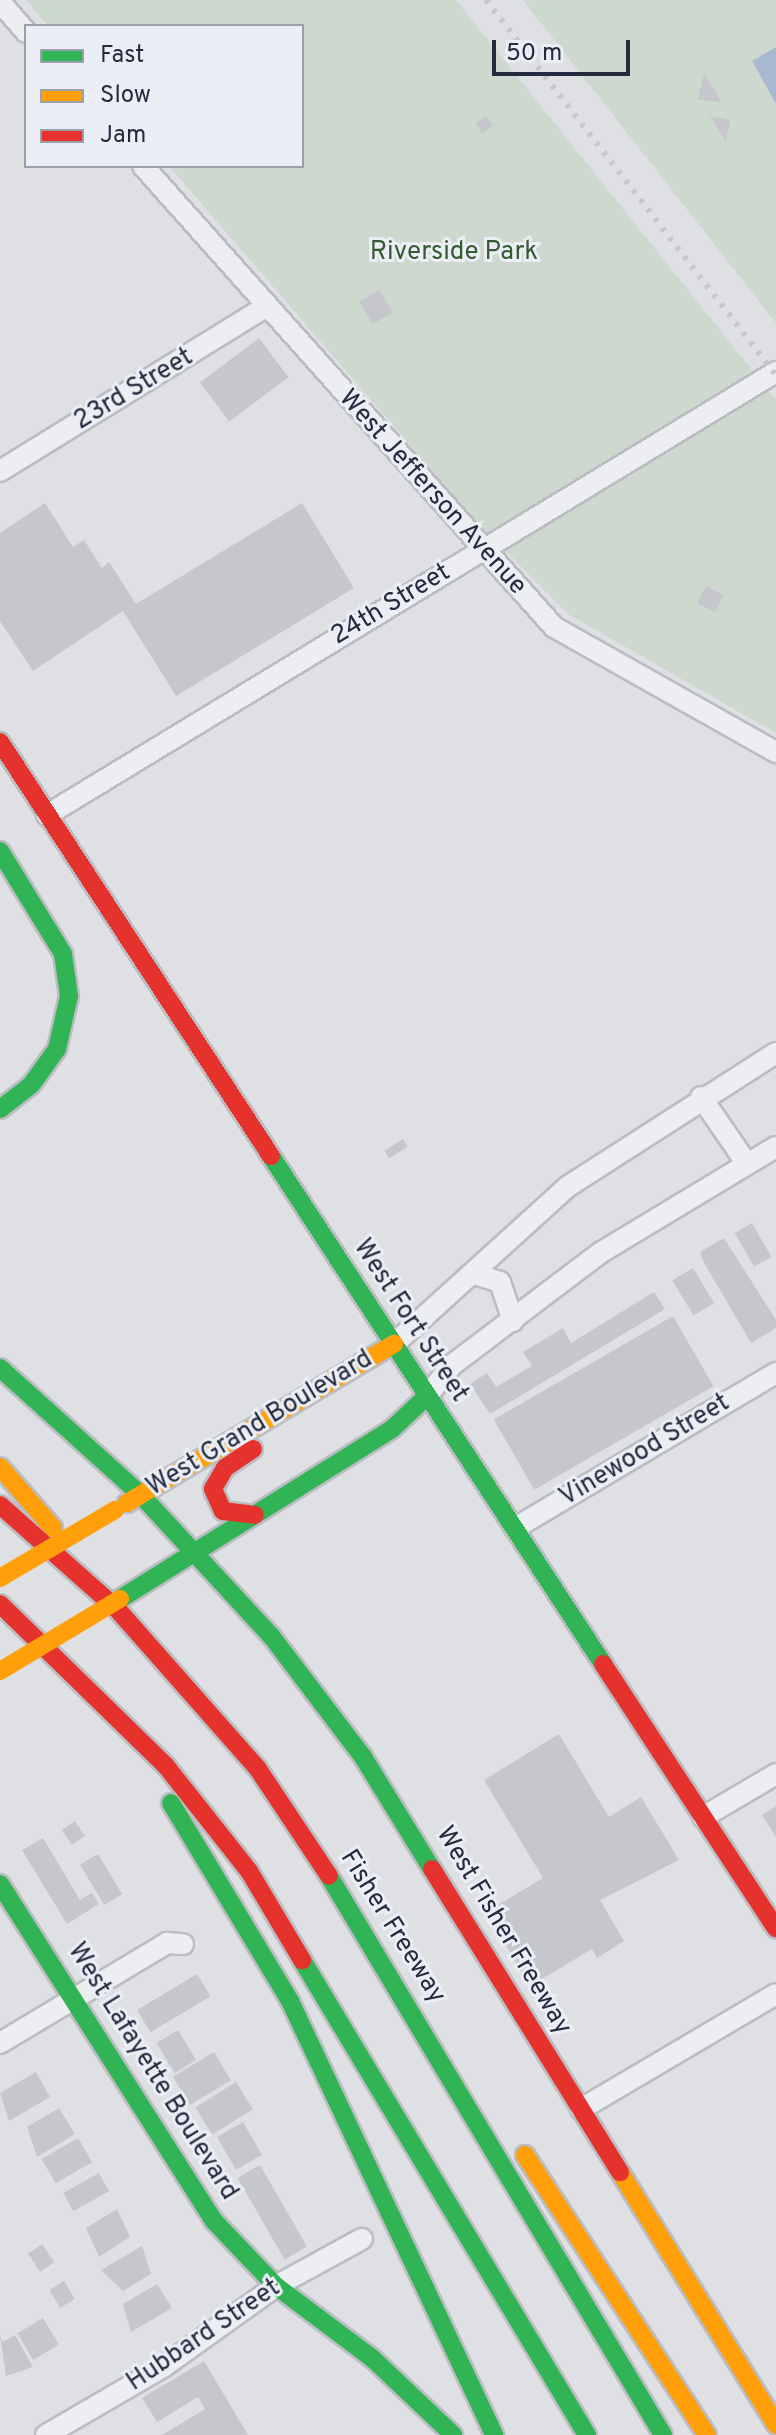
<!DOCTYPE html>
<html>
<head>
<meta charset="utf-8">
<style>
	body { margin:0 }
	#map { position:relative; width:776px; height:2435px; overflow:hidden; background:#dfe0e4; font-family:Overpass,sans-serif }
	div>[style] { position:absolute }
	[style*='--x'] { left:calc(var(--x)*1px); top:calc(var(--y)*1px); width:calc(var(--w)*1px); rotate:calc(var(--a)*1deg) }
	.green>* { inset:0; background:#cdd8ce }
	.water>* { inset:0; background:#aab9d2 }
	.building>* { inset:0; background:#c6c7cc; transform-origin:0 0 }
	.roads { filter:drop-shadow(2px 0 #bcbdc2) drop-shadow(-2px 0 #bcbdc2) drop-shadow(0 2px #bcbdc2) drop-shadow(0 -2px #bcbdc2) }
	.street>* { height:20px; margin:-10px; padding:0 10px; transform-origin:10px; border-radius:10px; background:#edeef1 }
	.fast>* { height:18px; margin:-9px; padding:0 9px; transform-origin:9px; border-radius:9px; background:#30b455 }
	.slow>* { height:18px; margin:-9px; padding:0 9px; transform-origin:9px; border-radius:9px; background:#ff9f0a }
	.jam>* { height:18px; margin:-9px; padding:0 9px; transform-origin:9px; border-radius:9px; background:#e5322d }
	.rail>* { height:6px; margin-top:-3px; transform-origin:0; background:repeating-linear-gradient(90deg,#c6c8cc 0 4px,transparent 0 12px) }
	.slow-bridge>* { height:18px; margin:-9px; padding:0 9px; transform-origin:9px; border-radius:9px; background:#ff9f0a }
	span { translate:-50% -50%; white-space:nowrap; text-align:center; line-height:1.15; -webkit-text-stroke:6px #ebeef5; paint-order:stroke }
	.park-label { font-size:26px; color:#345b31 }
	.street-label { font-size:26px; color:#252b3e }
	.legend { position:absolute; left:24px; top:24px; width:280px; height:144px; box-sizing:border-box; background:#ebeef5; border:2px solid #9ca0ac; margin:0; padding:10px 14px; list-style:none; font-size:24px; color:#252b3e }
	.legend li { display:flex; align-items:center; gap:16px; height:40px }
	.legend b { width:40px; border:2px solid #9ca0ac }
	.scale { position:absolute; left:492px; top:40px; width:138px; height:36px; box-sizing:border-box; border:4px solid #252b3e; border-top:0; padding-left:10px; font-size:24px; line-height:28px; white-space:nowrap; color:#252b3e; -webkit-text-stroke:6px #ebeef5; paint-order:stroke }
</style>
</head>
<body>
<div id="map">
	<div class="green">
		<div style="clip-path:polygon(26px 0,456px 0,776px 400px,776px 733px,568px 614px,473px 518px,169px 166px,302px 166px,302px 26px,48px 26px)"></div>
		<div style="clip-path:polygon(523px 0,776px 0,776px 47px,752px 62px,776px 101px,776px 323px)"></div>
	</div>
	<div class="water">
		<div style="clip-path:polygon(776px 47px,776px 104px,752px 61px)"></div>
	</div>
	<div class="building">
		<div style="clip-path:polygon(704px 73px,722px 103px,698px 99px)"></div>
		<div style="left:486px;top:116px;width:12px;height:13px;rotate:55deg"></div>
		<div style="clip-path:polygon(710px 116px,730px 120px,726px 142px)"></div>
		<div style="left:379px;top:290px;width:26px;height:23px;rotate:59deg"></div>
		<div style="left:259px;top:338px;width:49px;height:74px;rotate:53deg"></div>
		<div style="clip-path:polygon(45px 503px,73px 547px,84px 540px,102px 568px,109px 562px,136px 604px,302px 503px,354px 588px,176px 696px,123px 611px,33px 671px,0 621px,0 533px)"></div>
		<div style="left:706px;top:586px;width:20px;height:19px;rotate:27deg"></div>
		<div style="left:403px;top:1139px;width:9px;height:22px;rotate:58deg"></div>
		<div style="left:752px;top:1223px;width:39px;height:20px;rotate:60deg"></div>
		<div style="clip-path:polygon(724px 1238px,776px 1320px,776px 1328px,751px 1343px,703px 1261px,700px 1252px)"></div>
		<div style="left:693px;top:1268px;width:41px;height:24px;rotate:59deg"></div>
		<div style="clip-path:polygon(654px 1292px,665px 1309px,490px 1414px,470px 1384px,487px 1373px,496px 1387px,532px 1366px,523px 1352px,563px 1328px,571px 1343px)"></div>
		<div style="left:673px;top:1316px;width:81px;height:207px;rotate:60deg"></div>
		<div style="clip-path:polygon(559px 1734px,609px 1817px,641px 1797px,679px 1860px,600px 1900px,624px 1941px,597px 1958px,592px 1949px,530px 1986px,486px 1912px,543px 1878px,484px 1780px)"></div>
		<div style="clip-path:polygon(776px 1806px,776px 1837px,762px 1815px)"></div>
		<div style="left:75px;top:1821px;width:18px;height:16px;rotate:56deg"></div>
		<div style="clip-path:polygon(43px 1838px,80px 1900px,92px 1893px,99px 1904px,67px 1924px,22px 1850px)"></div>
		<div style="left:98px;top:1854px;width:47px;height:21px;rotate:59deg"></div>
		<div style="left:197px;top:1974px;width:26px;height:70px;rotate:59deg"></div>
		<div style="left:178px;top:2030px;width:35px;height:25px;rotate:59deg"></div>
		<div style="left:214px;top:2052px;width:33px;height:48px;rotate:59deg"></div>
		<div style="clip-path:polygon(36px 2072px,50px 2097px,9px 2121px,0 2093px)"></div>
		<div style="left:236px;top:2082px;width:32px;height:48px;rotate:58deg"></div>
		<div style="clip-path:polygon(59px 2108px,75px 2134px,37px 2157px,27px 2127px)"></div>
		<div style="left:243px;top:2122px;width:38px;height:30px;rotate:60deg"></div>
		<div style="left:78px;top:2138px;width:28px;height:42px;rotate:60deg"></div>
		<div style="left:260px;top:2165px;width:94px;height:26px;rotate:60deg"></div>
		<div style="left:99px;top:2173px;width:21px;height:41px;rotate:61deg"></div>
		<div style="clip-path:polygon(117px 2209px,130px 2237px,99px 2257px,86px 2228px)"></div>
		<div style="left:42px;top:2244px;width:22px;height:17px;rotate:56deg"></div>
		<div style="clip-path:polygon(142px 2246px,151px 2274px,123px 2291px,101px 2270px)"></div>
		<div style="left:64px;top:2281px;width:21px;height:17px;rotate:59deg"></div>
		<div style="clip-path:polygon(157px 2284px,172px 2308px,131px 2332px,123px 2304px)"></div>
		<div style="left:43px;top:2318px;width:31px;height:30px;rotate:59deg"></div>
		<div style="clip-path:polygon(0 2335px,3px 2342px,15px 2335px,33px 2367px,6px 2376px)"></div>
		<div style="clip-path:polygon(204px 2361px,248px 2435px,162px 2435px,205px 2409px,198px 2397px,157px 2422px,142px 2398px)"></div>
	</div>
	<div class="roads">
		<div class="street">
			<div style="--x:0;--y:2;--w:40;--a:49"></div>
			<div style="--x:143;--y:166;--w:618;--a:48.28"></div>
			<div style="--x:554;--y:627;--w:255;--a:29.4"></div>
			<div style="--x:0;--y:471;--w:312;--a:-31.7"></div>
			<div style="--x:47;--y:815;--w:853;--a:-31.29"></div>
			<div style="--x:701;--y:1097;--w:81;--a:55.5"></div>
			<div style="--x:475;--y:1274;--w:26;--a:18"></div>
			<div style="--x:500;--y:1282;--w:41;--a:71.6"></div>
			<div style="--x:394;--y:1344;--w:234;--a:-42.2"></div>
			<div style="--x:567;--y:1187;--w:248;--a:-32.7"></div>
			<div style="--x:427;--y:1396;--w:40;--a:-51"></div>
			<div style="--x:452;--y:1365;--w:186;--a:-37.1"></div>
			<div style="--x:600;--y:1253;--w:205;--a:-31.1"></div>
			<div style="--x:515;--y:1528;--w:304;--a:-30.7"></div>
			<div style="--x:703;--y:1817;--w:85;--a:-30.5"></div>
			<div style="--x:0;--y:2043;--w:195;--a:-30.9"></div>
			<div style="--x:167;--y:1943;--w:16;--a:4"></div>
			<div style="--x:581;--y:2109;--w:226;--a:-30.5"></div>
			<div style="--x:46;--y:2435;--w:135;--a:-30.2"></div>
			<div style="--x:163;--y:2367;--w:139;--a:-35.6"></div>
			<div style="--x:276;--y:2286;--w:98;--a:-28.7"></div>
		</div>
		<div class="fast">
			<div style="--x:0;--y:851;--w:121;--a:58.5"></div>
			<div style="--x:63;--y:954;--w:42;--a:81.9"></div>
			<div style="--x:69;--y:996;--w:54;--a:102.8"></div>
			<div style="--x:57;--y:1049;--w:44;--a:125.8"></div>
			<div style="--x:31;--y:1085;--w:39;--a:142"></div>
			<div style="--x:271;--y:1156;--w:607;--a:56.83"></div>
			<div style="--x:0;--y:1368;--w:190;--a:42"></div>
			<div style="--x:141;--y:1495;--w:193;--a:47.3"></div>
			<div style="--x:272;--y:1637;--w:151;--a:52.8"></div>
			<div style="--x:363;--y:1757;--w:132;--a:58.4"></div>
			<div style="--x:120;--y:1599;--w:321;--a:-32"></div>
			<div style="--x:392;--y:1429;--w:48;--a:-43.3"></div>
			<div style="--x:171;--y:1803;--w:231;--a:59"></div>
			<div style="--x:290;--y:2001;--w:480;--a:64.8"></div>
			<div style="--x:329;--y:1876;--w:651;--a:59.14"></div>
			<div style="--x:0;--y:1884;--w:399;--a:57.6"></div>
			<div style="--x:214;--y:2221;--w:90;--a:46.4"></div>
			<div style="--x:276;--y:2286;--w:120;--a:36.9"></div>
			<div style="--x:372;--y:2358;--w:112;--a:43.5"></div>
			<div style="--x:302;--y:1960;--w:554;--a:59.04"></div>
		</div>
		<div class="slow">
			<div style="--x:0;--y:1467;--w:81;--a:49"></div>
			<div style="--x:127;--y:1503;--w:311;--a:-30.8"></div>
			<div style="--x:525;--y:2155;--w:334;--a:57"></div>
			<div style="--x:620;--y:2172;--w:297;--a:58.3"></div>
		</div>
		<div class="jam">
			<div style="--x:0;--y:742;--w:495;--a:56.8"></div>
			<div style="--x:253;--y:1449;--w:34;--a:146"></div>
			<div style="--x:225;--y:1468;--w:24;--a:120"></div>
			<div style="--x:213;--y:1489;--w:24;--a:66"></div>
			<div style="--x:223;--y:1511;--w:32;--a:7"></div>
			<div style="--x:0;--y:1505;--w:157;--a:41.6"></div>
			<div style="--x:117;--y:1609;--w:213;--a:48.6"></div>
			<div style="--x:258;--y:1769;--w:128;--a:56.4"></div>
			<div style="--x:0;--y:1604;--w:232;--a:44.3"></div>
			<div style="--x:166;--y:1766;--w:134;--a:51.7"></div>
			<div style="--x:249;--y:1871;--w:104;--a:59.2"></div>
			<div style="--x:603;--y:1664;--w:316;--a:56.8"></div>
			<div style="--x:432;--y:1869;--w:357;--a:58.2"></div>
		</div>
	</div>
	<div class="rail">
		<div style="--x:486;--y:0;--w:474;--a:52.3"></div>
	</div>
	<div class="slow-bridge">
		<div style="--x:0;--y:1578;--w:134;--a:-30.6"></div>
		<div style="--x:0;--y:1671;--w:140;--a:-31"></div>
	</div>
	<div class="park-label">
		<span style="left:454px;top:253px">Riverside Park</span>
	</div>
	<div class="street-label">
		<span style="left:134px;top:390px;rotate:-31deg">23rd Street</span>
		<span style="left:432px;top:493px;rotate:48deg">West Jefferson Avenue</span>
		<span style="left:391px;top:605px;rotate:-31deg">24th Street</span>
		<span style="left:410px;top:1321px;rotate:57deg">West Fort Street</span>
		<span style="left:260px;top:1424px;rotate:-31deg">West Grand Boulevard</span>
		<span style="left:645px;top:1451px;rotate:-31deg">Vinewood Street</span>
		<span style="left:392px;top:1927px;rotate:58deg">Fisher Freeway</span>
		<span style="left:503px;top:1931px;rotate:59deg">West Fisher Freeway</span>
		<span style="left:152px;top:2072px;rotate:58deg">West Lafayette Boulevard</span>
		<span style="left:204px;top:2336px;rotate:-34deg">Hubbard Street</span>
	</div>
	<ul class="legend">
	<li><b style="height:10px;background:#30b455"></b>Fast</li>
	<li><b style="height:10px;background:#ff9f0a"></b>Slow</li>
	<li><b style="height:10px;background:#e5322d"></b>Jam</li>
	</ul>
	<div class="scale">50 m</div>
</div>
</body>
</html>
